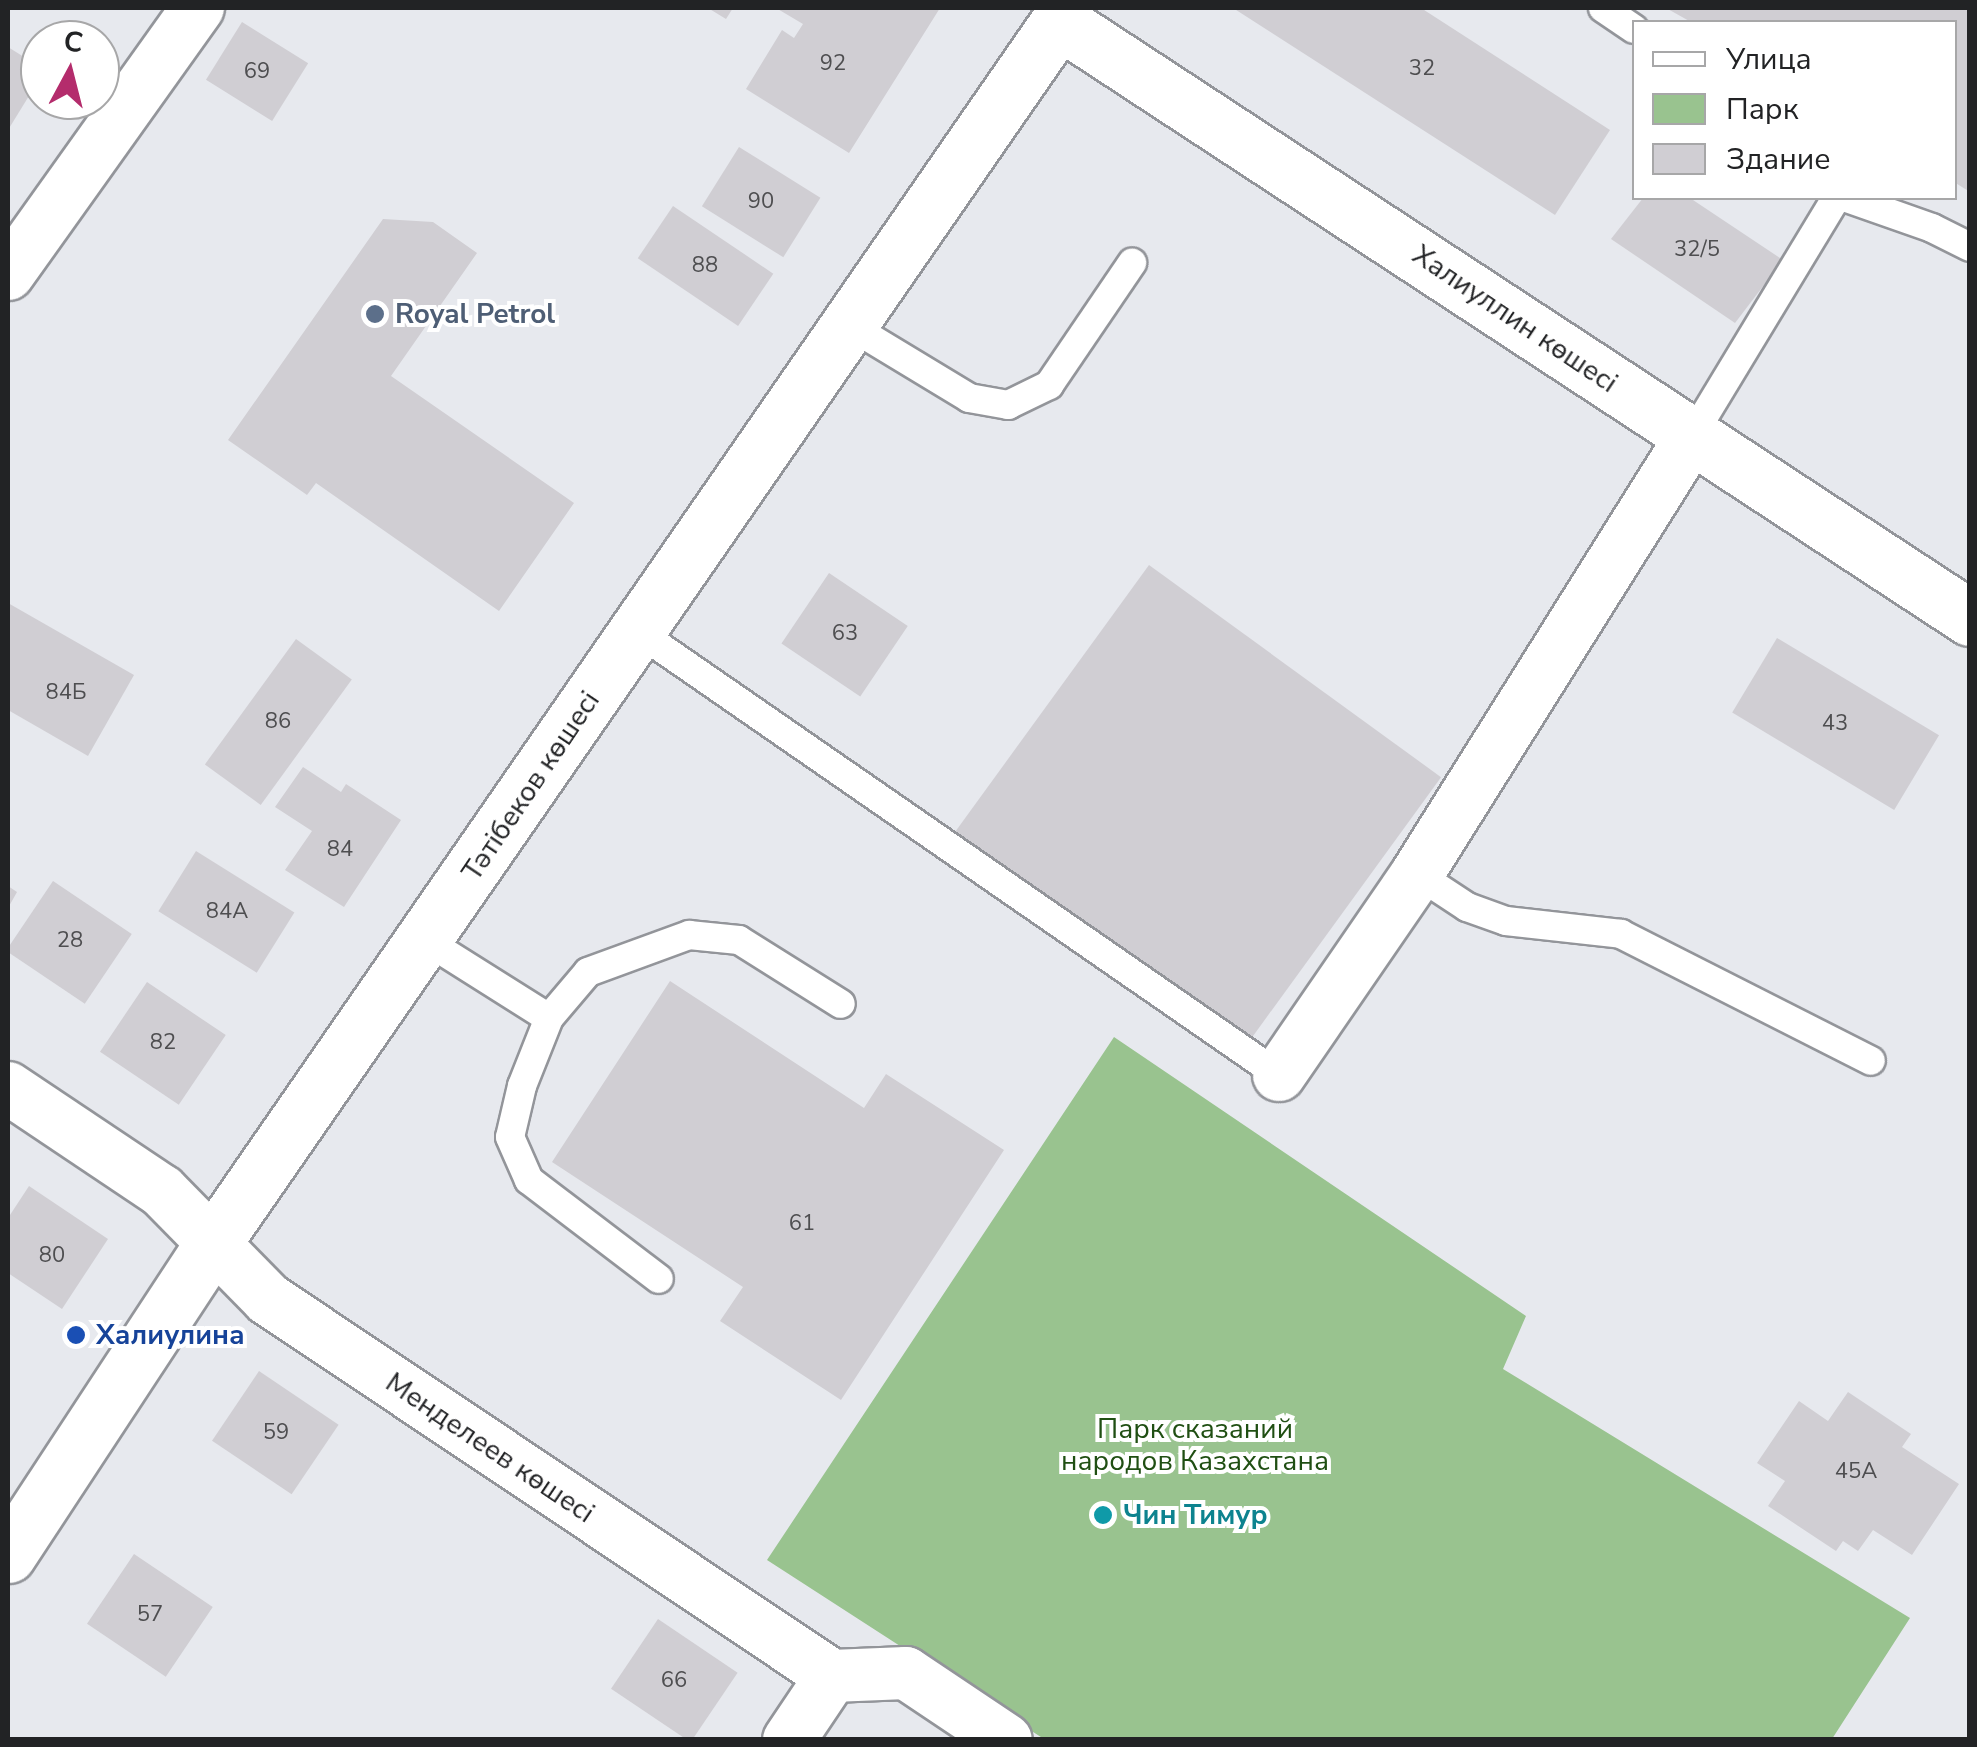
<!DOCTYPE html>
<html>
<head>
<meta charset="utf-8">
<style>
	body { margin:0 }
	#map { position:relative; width:1977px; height:1747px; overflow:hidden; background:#e7e9ee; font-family:"Nunito Sans",sans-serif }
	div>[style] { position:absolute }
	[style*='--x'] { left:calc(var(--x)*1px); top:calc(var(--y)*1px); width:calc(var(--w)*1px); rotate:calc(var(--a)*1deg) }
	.green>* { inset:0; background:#99c38f }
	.building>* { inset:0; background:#d0ced3; transform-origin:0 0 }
	.roads { filter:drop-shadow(2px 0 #93959a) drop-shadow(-2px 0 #93959a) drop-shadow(0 2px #93959a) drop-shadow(0 -2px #93959a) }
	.service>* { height:28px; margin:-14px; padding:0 14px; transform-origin:14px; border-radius:14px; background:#fff }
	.minor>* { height:52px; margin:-26px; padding:0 26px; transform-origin:26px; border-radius:26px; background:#fff }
	.secondary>* { height:55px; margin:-27.5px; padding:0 27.5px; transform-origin:27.5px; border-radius:27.5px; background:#fff }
	.dots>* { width:28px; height:28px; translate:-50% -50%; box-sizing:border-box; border:5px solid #fff; border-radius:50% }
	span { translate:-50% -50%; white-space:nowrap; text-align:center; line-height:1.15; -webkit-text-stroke:8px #fff; paint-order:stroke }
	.number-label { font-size:22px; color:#4e4e50 }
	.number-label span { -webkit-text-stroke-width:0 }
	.service-label { font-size:28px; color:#4e5e75; font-weight:700 }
	.left { translate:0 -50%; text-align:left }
	.street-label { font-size:28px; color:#222325 }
	.transit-label { font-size:28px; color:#164399; font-weight:700 }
	.park-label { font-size:28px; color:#204f13 }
	.culture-label { font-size:28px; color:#0d838f; font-weight:700 }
	.frame { position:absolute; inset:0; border:10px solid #222325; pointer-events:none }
	.legend { position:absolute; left:1632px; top:20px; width:325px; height:180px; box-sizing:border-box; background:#fff; border:2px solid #a7a7a8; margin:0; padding:12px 18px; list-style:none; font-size:30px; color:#222325 }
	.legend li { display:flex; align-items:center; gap:20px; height:50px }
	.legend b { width:50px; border:2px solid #a7a7a8 }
	.north { position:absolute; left:20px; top:20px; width:100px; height:100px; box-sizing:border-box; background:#fff; border:2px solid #a7a7a8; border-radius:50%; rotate:7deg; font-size:28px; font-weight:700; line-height:40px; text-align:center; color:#222325 }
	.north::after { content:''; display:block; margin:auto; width:35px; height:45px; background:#b42c6c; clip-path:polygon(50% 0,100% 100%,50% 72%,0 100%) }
</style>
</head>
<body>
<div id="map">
	<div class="green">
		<div style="clip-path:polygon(1114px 1037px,1526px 1316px,1503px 1369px,1910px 1618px,1832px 1739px,1044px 1739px,767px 1560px)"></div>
	</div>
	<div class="building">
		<div style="clip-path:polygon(708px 8px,733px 8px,726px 19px)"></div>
		<div style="clip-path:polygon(776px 8px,940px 8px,849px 153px,746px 89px,782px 30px,794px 38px,803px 24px)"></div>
		<div style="clip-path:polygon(1233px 8px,1421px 8px,1610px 130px,1555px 215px)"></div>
		<div style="clip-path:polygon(1666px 8px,1970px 8px,1970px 192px,1954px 182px,1954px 22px,1691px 22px)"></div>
		<div style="left:242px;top:22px;width:78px;height:68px;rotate:32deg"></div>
		<div style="clip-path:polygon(8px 47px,40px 67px,40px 78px,8px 130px)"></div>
		<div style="left:739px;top:147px;width:96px;height:70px;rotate:32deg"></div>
		<div style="clip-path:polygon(1643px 198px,1690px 198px,1783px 260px,1735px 323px,1611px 239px)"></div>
		<div style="left:673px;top:206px;width:121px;height:63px;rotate:34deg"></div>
		<div style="clip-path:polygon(383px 219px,433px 222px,477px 253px,391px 376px,574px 503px,499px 611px,316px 483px,307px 495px,228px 440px)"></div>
		<div style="left:1149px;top:565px;width:361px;height:330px;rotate:36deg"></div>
		<div style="left:829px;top:573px;width:95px;height:85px;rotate:34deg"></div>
		<div style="clip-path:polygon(8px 603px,134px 675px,88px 756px,8px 710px)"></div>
		<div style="left:1777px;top:638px;width:189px;height:87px;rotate:31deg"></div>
		<div style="left:296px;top:639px;width:69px;height:155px;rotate:36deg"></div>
		<div style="clip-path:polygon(303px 767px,341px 792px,346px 784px,401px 820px,344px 907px,285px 870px,312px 831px,275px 807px)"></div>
		<div style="left:196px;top:851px;width:116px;height:71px;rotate:32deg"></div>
		<div style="left:53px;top:881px;width:95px;height:84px;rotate:34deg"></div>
		<div style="clip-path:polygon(8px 886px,17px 892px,8px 908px)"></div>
		<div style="clip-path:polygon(670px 981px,864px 1108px,886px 1074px,1004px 1150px,841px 1400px,720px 1321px,743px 1287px,552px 1162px)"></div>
		<div style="left:147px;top:982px;width:95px;height:84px;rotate:34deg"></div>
		<div style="clip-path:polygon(29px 1186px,108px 1239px,62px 1309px,8px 1273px,8px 1218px)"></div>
		<div style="left:259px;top:1371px;width:96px;height:84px;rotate:34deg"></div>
		<div style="clip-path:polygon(1848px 1392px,1911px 1434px,1902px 1447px,1959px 1484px,1912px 1555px,1873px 1530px,1858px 1551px,1843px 1541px,1836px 1551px,1768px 1506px,1785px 1481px,1757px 1463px,1799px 1401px,1828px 1421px)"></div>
		<div style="left:134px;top:1554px;width:95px;height:84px;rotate:34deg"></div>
		<div style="left:658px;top:1619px;width:96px;height:84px;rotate:34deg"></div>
	</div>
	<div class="roads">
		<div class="service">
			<div style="--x:1603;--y:8;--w:37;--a:34"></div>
			<div style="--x:1847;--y:198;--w:90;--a:19.4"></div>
			<div style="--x:1932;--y:228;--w:42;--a:26.6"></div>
			<div style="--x:847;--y:324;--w:143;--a:31.2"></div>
			<div style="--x:969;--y:398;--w:40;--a:10"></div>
			<div style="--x:1008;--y:405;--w:46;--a:-26"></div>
			<div style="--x:1049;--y:385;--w:148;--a:-55.8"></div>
			<div style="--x:1692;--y:436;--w:278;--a:-58.8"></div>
			<div style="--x:637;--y:631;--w:781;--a:34.67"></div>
			<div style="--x:1417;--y:874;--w:60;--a:33.4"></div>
			<div style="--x:1467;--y:907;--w:41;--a:19.7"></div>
			<div style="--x:1506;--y:921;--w:116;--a:6.4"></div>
			<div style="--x:1621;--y:934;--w:280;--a:26.9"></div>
			<div style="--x:425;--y:940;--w:146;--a:32.2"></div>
			<div style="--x:549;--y:1018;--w:60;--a:-49.7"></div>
			<div style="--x:588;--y:972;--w:108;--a:-20.1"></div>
			<div style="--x:689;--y:935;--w:50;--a:5.7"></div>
			<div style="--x:739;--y:940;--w:120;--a:32.1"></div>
			<div style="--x:549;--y:1018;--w:73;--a:111.7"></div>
			<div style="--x:522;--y:1086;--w:52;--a:103.2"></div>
			<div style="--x:510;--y:1137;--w:47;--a:66.2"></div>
			<div style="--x:529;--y:1180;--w:163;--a:37.3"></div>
		</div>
		<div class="minor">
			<div style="--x:8;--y:274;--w:327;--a:-54.5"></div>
			<div style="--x:1279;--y:1075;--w:244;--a:-55.5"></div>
			<div style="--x:1417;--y:874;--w:517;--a:-57.88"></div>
			<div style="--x:8;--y:1088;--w:185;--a:33.8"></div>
			<div style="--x:162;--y:1191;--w:151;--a:45.5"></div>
			<div style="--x:268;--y:1299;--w:678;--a:33.76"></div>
			<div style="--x:832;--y:1676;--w:74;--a:-2.3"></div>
			<div style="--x:906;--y:1673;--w:120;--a:33.8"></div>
			<div style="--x:789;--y:1740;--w:77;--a:-56.1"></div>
		</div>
		<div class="secondary">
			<div style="--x:8;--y:1555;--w:377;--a:-56.7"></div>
			<div style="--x:215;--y:1240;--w:1483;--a:-55.3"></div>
			<div style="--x:1059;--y:21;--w:1089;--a:33.24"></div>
		</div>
	</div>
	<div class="dots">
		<div style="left:375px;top:314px;background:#5c6f8a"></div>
		<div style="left:76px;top:1335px;background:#1a4fb4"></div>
		<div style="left:1103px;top:1515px;background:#0f9aa8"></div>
	</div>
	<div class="number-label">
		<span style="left:833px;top:64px">92</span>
		<span style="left:1422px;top:69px">32</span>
		<span style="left:257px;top:72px">69</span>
		<span style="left:761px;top:202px">90</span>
		<span style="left:1697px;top:250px">32/5</span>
		<span style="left:705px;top:266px">88</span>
		<span style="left:845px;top:634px">63</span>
		<span style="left:66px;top:693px">84Б</span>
		<span style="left:278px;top:722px">86</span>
		<span style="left:1835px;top:724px">43</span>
		<span style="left:340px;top:850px">84</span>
		<span style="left:227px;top:912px">84А</span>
		<span style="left:70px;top:941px">28</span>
		<span style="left:163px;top:1043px">82</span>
		<span style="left:802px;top:1224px">61</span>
		<span style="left:52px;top:1256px">80</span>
		<span style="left:276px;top:1433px">59</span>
		<span style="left:1856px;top:1472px">45А</span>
		<span style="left:150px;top:1615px">57</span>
		<span style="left:674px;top:1681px">66</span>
	</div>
	<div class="service-label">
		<span class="left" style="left:395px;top:314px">Royal Petrol</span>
	</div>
	<div class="street-label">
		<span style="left:1515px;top:319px;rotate:34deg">Халиуллин көшесі</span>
		<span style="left:531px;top:786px;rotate:-56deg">Тәтібеков көшесі</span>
		<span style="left:490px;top:1448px;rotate:34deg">Менделеев көшесі</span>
	</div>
	<div class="transit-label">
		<span class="left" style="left:96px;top:1335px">Халиулина</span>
	</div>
	<div class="park-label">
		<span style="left:1195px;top:1445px">Парк сказаний<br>народов Казахстана</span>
	</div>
	<div class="culture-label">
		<span class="left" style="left:1123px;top:1515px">Чин Тимур</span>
	</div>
	<div class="frame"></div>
	<ul class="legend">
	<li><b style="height:12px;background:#fff"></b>Улица</li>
	<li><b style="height:28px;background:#99c38f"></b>Парк</li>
	<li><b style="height:28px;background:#d0ced3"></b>Здание</li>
	</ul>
	<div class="north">С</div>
</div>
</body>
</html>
